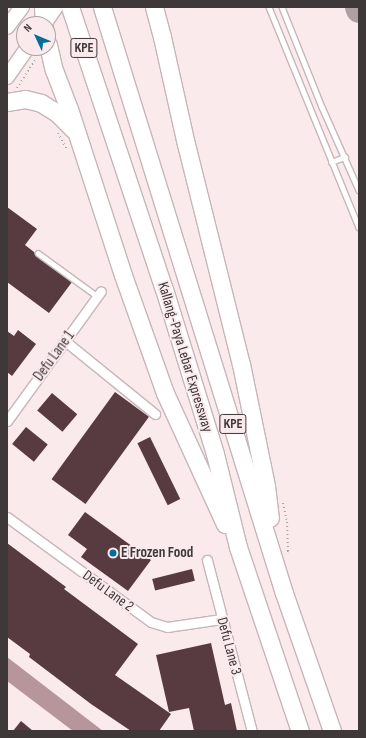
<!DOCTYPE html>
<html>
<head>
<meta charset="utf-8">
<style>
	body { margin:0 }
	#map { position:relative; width:366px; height:738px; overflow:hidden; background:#faeaec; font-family:"Sofia Sans Condensed",sans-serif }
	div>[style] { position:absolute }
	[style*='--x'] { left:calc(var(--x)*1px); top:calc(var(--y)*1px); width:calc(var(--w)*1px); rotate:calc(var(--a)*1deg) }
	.water>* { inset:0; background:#b6959b }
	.taxiway>* { height:26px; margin:-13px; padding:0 13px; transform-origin:13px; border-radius:13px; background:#aca0a2 }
	.building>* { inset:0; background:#573b40; transform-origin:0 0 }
	.path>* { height:2px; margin-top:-1px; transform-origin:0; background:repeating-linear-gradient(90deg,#aca1a2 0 1px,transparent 0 4px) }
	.roads { filter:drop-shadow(1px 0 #c6b6b9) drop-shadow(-1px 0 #c6b6b9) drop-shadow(0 1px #c6b6b9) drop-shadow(0 -1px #c6b6b9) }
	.service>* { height:4.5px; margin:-2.25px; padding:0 2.25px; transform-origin:2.25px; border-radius:2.25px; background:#fff }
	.minor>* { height:9px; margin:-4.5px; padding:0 4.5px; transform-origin:4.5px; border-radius:4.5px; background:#fff }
	.primary>* { height:14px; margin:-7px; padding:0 7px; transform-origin:7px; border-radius:7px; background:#fff }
	.motorway>* { height:17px; margin:-8.5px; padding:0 8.5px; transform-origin:8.5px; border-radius:8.5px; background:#fff }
	.dots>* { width:11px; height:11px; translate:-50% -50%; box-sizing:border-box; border:2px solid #faeaec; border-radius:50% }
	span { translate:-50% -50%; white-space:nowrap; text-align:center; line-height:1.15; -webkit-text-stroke:4px #faeaec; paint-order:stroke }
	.shield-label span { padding:1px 3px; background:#faeaec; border:1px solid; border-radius:3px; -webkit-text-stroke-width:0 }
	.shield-label { font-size:14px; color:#3e3839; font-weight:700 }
	.street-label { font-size:15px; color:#3e3839 }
	.poi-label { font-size:15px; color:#3e3839; font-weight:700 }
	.left { translate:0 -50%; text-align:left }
	.frame { position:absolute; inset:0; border:8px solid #3e3839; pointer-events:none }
	.north { position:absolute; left:16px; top:16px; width:40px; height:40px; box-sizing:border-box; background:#faeaec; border:1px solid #afa3a4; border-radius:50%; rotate:314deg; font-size:11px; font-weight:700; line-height:16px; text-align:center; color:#3e3839 }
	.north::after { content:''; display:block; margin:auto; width:14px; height:18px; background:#036e9a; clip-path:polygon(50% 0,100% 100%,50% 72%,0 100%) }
</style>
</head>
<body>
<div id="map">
	<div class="water">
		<div style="clip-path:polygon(7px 657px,103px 731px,73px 731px,7px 681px)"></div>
	</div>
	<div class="taxiway">
		<div style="--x:358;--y:7;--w:3;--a:72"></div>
	</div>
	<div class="building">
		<div style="clip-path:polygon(7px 207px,37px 229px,25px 245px,34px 252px,36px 256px,72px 282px,49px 313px,7px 282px)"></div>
		<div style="clip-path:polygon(18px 330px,36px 344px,12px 376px,7px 372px,7px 331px,14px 336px)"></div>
		<div style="left:115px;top:392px;width:42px;height:108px;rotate:36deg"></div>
		<div style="left:52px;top:393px;width:33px;height:23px;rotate:40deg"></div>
		<div style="left:26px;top:427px;width:28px;height:22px;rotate:39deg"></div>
		<div style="left:150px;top:437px;width:69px;height:14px;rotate:64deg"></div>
		<div style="clip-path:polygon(85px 512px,151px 560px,128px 591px,81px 557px,87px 549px,68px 535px)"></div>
		<div style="clip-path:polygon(7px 543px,66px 587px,64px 589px,138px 644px,115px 675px,171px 714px,159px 731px,131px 731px,91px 704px,29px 657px,30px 654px,7px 637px)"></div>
		<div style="left:192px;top:569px;width:12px;height:41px;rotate:76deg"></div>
		<div style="clip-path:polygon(211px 643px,225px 705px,231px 703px,237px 731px,194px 731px,189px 708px,169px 712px,156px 655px)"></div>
		<div style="clip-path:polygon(21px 721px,33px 731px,13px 731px)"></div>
	</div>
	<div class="path">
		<div style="--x:17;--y:88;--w:33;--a:-57"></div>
		<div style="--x:58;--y:133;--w:19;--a:62"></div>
		<div style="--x:283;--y:503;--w:19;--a:78"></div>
		<div style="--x:287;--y:522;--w:29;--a:88"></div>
		<div style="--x:288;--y:551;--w:4;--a:124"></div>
	</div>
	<div class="roads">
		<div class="service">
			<div style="--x:269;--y:7;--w:238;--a:67.8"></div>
			<div style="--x:282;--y:7;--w:108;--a:68.2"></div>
			<div style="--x:322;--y:107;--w:91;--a:66"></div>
			<div style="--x:331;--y:162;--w:15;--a:-20"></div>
			<div style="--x:38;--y:253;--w:73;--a:36.1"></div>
		</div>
		<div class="minor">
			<div style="--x:65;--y:341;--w:116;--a:39"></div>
			<div style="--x:7;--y:421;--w:160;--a:-54.1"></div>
			<div style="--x:7;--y:517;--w:178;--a:36.1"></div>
			<div style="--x:151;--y:622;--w:17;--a:17"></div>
			<div style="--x:167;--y:627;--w:55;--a:-8.4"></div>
			<div style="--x:207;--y:560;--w:177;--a:75.3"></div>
		</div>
		<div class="primary">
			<div style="--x:44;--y:24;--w:21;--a:-55"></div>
			<div style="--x:7;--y:27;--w:25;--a:-53"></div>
			<div style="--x:7;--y:77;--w:35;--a:-55"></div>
		</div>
		<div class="motorway">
			<div style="--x:43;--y:7;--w:17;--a:87"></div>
			<div style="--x:70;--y:7;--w:297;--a:71.6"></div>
			<div style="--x:164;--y:289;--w:173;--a:72.8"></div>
			<div style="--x:215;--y:454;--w:96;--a:76.1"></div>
			<div style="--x:238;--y:547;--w:194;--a:71.4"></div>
			<div style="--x:102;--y:7;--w:614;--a:72.75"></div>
			<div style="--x:284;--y:593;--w:146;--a:70.8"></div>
			<div style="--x:154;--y:7;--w:31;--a:75"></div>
			<div style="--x:162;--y:37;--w:110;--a:77.4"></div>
			<div style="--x:186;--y:144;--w:227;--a:76"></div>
			<div style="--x:241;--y:364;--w:125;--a:78.4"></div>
			<div style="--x:266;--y:486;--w:32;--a:83"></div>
			<div style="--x:48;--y:45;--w:26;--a:77"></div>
			<div style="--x:54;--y:70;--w:42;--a:69"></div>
			<div style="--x:69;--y:109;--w:175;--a:72"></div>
			<div style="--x:123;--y:275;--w:125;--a:70.4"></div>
			<div style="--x:165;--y:393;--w:144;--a:65.4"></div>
			<div style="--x:7;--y:102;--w:18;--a:-9"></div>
			<div style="--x:25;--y:99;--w:16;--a:14"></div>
			<div style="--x:41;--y:103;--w:19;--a:32"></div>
			<div style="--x:57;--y:113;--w:24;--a:45"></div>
		</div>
	</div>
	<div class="dots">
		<div style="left:113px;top:553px;background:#036e9a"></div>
	</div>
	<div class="shield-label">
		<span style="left:84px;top:48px">KPE</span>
		<span style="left:233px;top:424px">KPE</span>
	</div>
	<div class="street-label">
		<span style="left:54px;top:356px;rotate:-54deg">Defu Lane 1</span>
		<span style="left:185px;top:357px;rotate:73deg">Kallang-Paya Lebar Expressway</span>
		<span style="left:108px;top:591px;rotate:36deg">Defu Lane 2</span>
		<span style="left:229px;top:646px;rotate:75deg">Defu Lane 3</span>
	</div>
	<div class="poi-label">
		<span class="left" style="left:121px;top:553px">E Frozen Food</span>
	</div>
	<div class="frame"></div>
	<div class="north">N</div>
</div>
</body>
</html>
